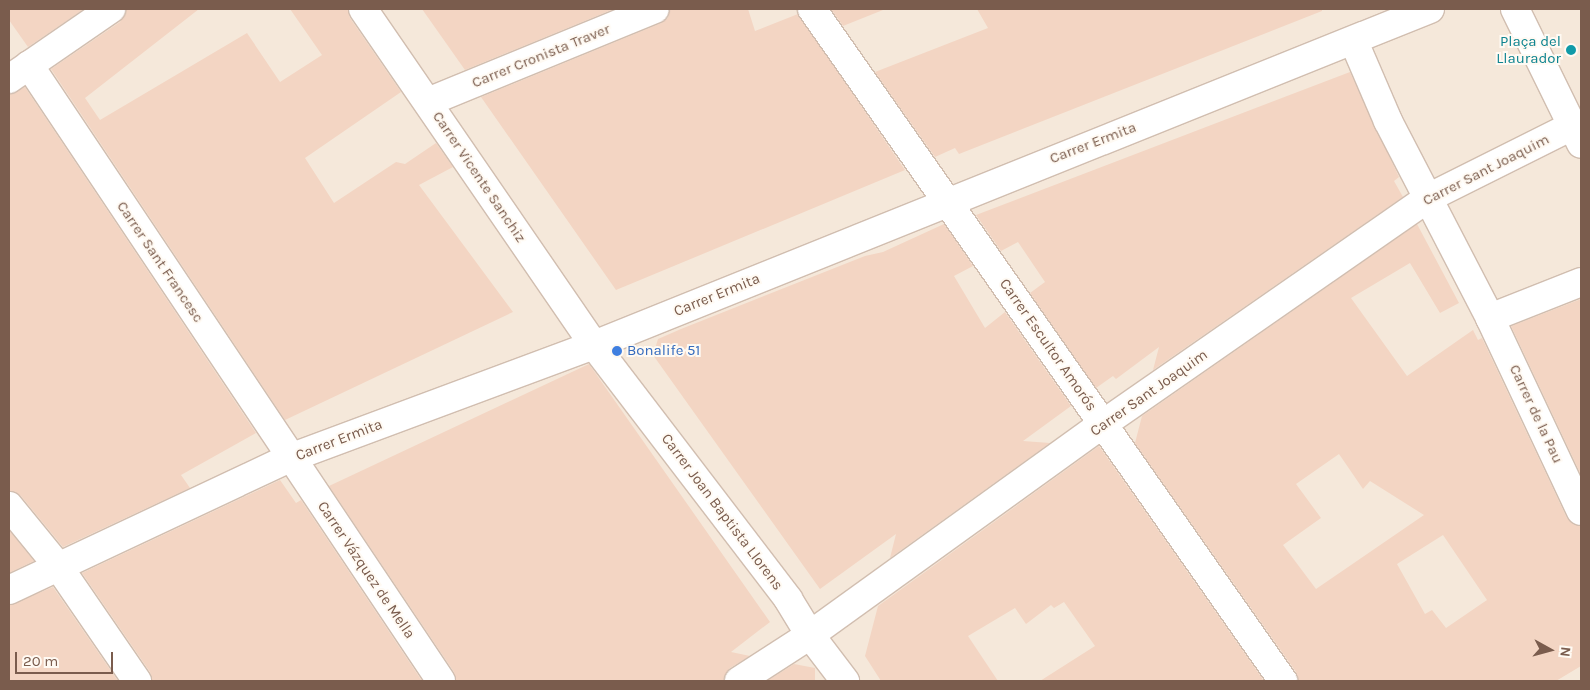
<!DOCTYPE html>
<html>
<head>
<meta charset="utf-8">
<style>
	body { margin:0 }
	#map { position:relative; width:1590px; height:690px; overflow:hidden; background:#fdf6ec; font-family:Karla,sans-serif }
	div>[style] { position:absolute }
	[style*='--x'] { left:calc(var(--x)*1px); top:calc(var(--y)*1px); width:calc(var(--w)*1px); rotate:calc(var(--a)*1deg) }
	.residential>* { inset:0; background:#f5e8da; transform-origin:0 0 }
	.building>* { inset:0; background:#f3d5c3 }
	.roads { filter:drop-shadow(1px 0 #d1beb0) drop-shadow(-1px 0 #d1beb0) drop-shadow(0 1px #d1beb0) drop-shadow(0 -1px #d1beb0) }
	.street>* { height:28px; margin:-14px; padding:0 14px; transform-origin:14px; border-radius:14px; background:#fff }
	.secondary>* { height:28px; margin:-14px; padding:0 14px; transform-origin:14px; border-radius:14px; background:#fff }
	.dots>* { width:14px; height:14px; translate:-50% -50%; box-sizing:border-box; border:2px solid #fffaf3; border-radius:50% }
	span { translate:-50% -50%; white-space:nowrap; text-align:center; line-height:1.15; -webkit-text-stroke:4px #fffaf3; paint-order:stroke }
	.culture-label { font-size:15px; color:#0d838f }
	.right { translate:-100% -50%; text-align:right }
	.street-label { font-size:15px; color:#7a5c4d }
	.shop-label { font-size:15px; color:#366cbe }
	.left { translate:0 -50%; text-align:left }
	.frame { position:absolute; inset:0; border:10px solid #7a5c4d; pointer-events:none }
	.north { position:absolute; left:1525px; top:625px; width:50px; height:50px; -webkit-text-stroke:4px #fffaf3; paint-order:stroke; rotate:97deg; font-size:14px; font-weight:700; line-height:20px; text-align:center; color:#7a5c4d }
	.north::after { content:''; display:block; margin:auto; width:18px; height:22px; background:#7a5c4d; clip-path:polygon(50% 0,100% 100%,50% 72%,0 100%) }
	.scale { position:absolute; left:15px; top:652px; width:98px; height:22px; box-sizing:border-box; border:2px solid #7a5c4d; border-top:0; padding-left:6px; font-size:15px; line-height:18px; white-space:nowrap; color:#7a5c4d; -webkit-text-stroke:4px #fffaf3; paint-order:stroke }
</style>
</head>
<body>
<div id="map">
	<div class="residential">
		<div style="left:9px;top:9px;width:1572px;height:672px"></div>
	</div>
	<div class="building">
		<div style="clip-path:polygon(9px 9px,84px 9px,28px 47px,9px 20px)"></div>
		<div style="clip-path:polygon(126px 9px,199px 9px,85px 98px,100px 120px,247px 33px,280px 82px,322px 55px,290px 9px,348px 9px,350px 18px,401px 92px,305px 158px,334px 203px,396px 162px,405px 164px,436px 143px,453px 167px,419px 185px,513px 312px,285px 420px,51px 69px,120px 22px)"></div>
		<div style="clip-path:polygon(422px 9px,614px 9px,465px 70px)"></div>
		<div style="clip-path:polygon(670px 9px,748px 9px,755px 31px,798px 14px,905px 170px,616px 290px,481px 97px,661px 23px,668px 18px)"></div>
		<div style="clip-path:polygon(831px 9px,883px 9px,883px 10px,843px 26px)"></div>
		<div style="clip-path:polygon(977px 9px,1322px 9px,1322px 11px,959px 154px,955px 148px,935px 157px,875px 72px,988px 28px)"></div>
		<div style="clip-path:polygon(1350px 72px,1399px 177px,1394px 181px,1403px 197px,1153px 370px,1159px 347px,1116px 379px,1113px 376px,1096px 388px,1030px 293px,1045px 282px,1018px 242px,1001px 251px,976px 215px)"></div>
		<div style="clip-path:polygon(25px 87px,256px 433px,181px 475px,190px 488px,63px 547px,21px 496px,9px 491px,9px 94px)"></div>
		<div style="clip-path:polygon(944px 224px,973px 266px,954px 276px,985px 328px,1005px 312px,1071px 406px,1023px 441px,1050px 443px,890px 558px,896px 534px,820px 589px,653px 355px,658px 339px,681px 329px,865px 256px,883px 252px)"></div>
		<div style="clip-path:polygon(evenodd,1417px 224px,1459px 303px,1440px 313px,1410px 263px,1351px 298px,1407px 376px,1473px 330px,1478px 340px,1482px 338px,1567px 518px,1573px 524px,1581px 526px,1581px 666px,1556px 681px,1298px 681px,1296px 672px,1135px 443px,1142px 416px,1417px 224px,1339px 454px,1363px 489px,1370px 481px,1424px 515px,1316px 589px,1283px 545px,1321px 518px,1296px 484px,1339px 454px,1417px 224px,1443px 535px,1487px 600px,1446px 628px,1432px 610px,1425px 614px,1397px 564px,1443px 535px)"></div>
		<div style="clip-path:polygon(1581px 299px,1581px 475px,1511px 326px)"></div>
		<div style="clip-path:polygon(589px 364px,770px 622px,731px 652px,750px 656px,730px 668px,723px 681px,456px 681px,454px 672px,329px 486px)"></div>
		<div style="clip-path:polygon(1099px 446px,1264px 681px,1040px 681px,1095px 646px,1064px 602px,1054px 608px,1051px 605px,1026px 624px,1015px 608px,968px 636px,998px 681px,881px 681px,865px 656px,878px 606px)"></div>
		<div style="clip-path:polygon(280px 480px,296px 503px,301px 500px,422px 681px,152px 681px,150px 672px,82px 573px)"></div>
		<div style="clip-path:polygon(9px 530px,34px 561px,9px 573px)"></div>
		<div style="clip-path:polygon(53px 587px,118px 681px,9px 681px,9px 605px)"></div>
		<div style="clip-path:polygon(794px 664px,815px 668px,815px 681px,767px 681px)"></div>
	</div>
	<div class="roads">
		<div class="street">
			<div style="--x:812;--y:9;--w:821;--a:54.97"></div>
			<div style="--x:1354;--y:42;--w:86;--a:66.7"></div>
			<div style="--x:1388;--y:121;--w:222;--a:62.6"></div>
			<div style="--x:1490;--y:318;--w:213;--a:64.8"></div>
			<div style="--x:29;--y:65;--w:741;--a:56.22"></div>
			<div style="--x:9;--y:79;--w:124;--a:-34.5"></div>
			<div style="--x:428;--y:102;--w:245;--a:-22.3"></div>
			<div style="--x:1490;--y:318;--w:98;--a:-21.6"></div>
			<div style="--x:9;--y:506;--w:77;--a:50.8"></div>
			<div style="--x:58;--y:566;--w:140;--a:55.5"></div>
			<div style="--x:9;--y:590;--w:310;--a:-25.2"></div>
			<div style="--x:290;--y:458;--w:324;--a:-20.4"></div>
			<div style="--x:594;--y:345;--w:901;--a:-21.9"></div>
			<div style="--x:739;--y:681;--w:85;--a:-32.9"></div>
			<div style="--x:810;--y:635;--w:361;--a:-35.8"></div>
			<div style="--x:1103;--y:424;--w:396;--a:-34.8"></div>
			<div style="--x:1428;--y:198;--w:161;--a:-26.6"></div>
		</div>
		<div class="secondary">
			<div style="--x:363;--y:9;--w:408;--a:55.5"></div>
			<div style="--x:594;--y:345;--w:320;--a:52.6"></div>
			<div style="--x:788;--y:599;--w:42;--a:58.6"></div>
			<div style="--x:810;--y:635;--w:58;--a:52.7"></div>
			<div style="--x:1515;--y:9;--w:150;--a:63.9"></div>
		</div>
	</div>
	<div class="dots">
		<div style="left:1571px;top:50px;background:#0f9aa8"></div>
		<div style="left:617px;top:351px;background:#3f7fe0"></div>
	</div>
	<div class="culture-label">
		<span class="right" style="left:1561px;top:50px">Plaça del<br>Llaurador</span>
	</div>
	<div class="street-label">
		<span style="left:541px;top:56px;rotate:-22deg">Carrer Cronista Traver</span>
		<span style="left:1093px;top:143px;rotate:-21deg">Carrer Ermita</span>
		<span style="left:1486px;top:170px;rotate:-27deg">Carrer Sant Joaquim</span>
		<span style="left:479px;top:177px;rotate:56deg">Carrer Vicente Sanchiz</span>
		<span style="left:160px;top:262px;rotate:56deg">Carrer Sant Francesc</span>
		<span style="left:717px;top:295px;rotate:-22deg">Carrer Ermita</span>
		<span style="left:1048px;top:345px;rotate:55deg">Carrer Escultor Amorós</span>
		<span style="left:1149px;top:393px;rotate:-35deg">Carrer Sant Joaquim</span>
		<span style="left:1536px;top:414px;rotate:65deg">Carrer de la Pau</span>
		<span style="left:339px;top:440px;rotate:-21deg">Carrer Ermita</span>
		<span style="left:722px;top:512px;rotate:53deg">Carrer Joan Baptista Llorens</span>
		<span style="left:366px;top:570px;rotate:56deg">Carrer Vázquez de Mella</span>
	</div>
	<div class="shop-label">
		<span class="left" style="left:627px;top:351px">Bonalife 51</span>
	</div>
	<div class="frame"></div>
	<div class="north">N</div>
	<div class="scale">20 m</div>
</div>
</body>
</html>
